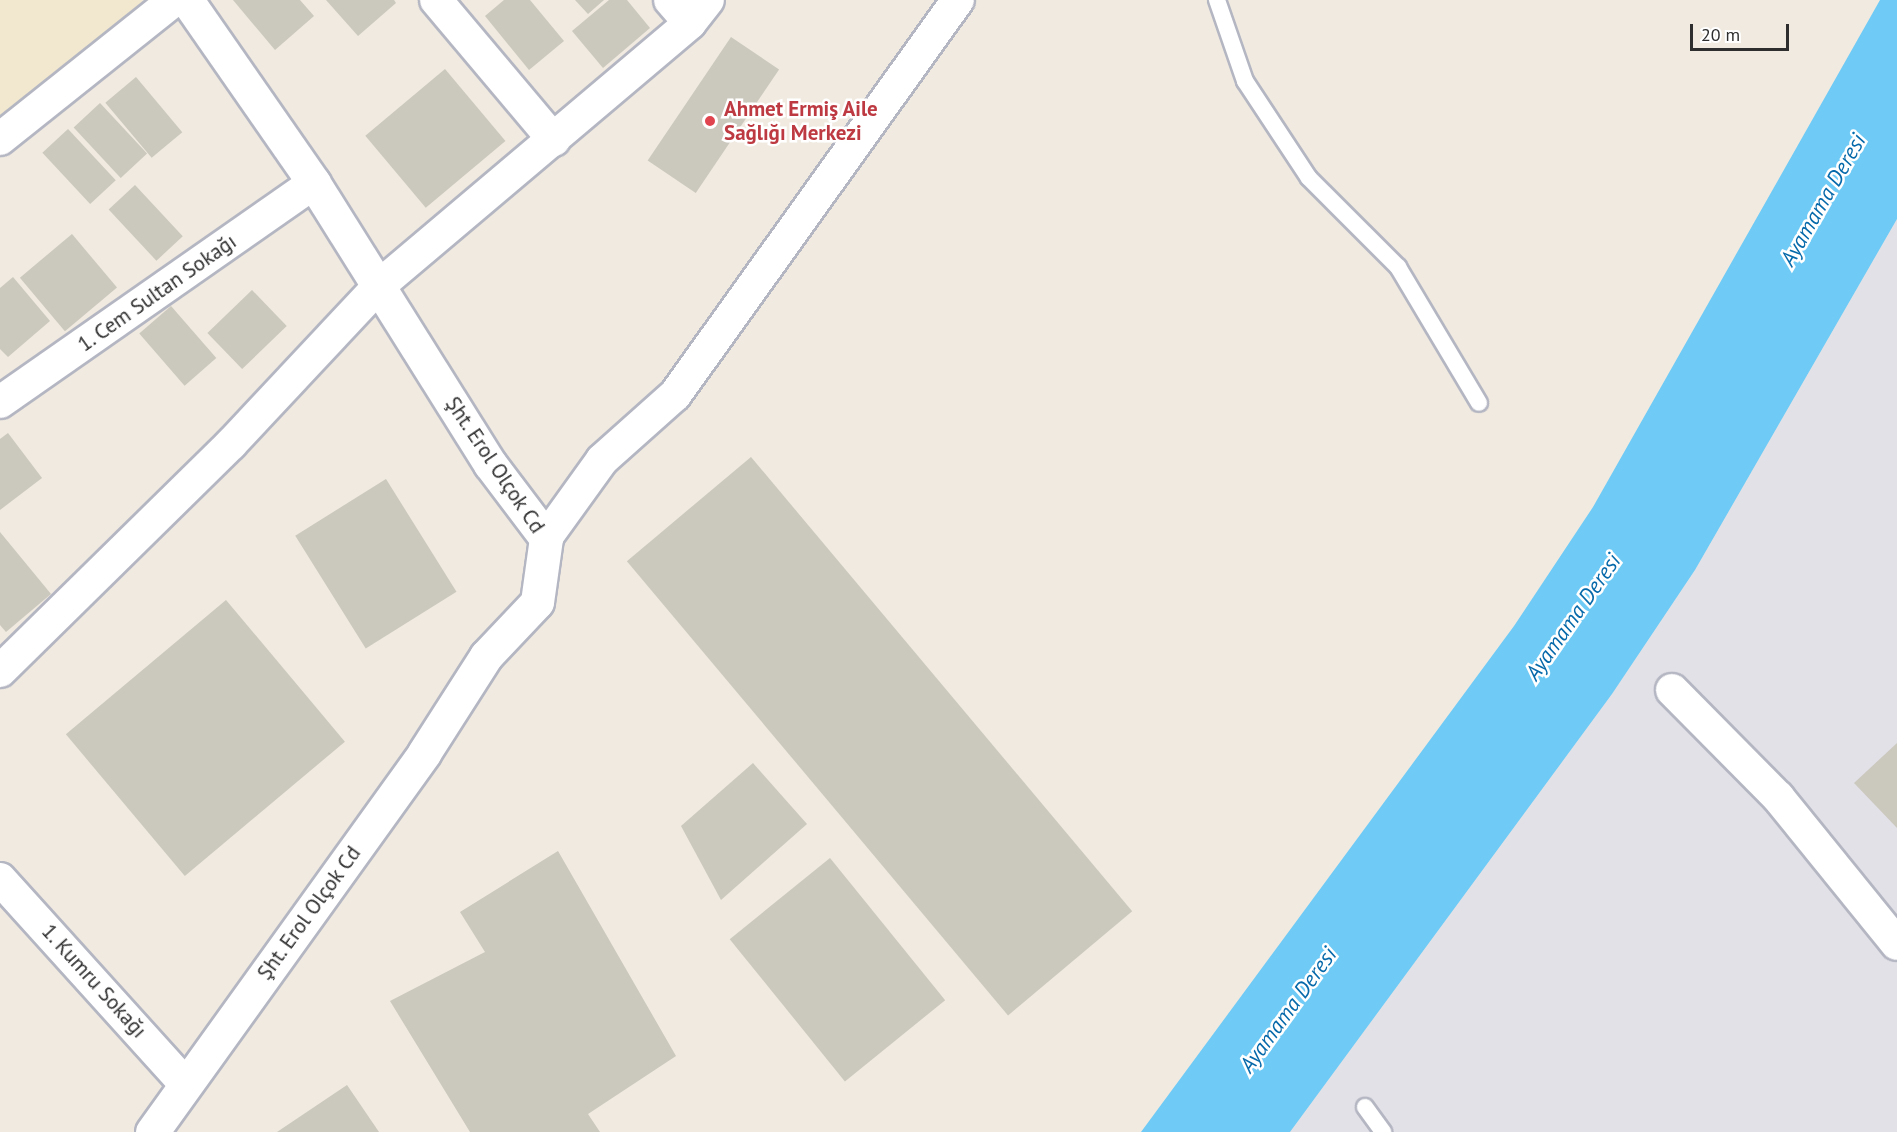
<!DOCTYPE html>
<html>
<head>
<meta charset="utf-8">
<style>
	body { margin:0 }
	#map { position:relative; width:1897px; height:1132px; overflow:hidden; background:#f0eae0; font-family:"PT Sans",sans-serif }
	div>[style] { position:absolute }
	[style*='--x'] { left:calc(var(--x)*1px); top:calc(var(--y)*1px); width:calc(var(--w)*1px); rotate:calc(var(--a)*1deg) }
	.industrial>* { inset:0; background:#e3e1e8 }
	.education>* { inset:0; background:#f1e8cf }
	.water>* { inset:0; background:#6fcbf6 }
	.building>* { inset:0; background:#cbc8be; transform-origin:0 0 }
	.roads { filter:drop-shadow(2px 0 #b4b6c2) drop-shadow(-2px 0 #b4b6c2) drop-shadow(0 2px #b4b6c2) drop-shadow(0 -2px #b4b6c2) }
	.service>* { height:16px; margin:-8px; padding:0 8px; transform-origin:8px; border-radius:8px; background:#fff }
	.minor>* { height:32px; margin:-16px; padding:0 16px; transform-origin:16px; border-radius:16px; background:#fff }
	.tertiary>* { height:33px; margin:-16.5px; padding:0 16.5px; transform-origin:16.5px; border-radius:16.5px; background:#fff }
	.dots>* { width:16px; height:16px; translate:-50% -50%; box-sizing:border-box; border:3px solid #fff; border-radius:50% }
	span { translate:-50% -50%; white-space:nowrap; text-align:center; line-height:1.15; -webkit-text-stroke:5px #fff; paint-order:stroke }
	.health-label { font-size:21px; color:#be3a42; font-weight:700 }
	.left { translate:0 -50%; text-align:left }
	.street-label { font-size:21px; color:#2e2e2e }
	.water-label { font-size:22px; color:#0669aa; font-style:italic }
	.scale { position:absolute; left:1690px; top:24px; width:99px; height:27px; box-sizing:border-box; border:3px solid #2e2e2e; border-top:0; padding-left:8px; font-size:18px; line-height:21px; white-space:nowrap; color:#2e2e2e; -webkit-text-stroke:4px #fff; paint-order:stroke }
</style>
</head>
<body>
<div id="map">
	<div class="industrial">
		<div style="clip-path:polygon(1897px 219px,1897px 1132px,1290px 1132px,1612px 694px,1695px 570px)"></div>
	</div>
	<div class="education">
		<div style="clip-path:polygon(0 0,143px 0,117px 30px,0 122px)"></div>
	</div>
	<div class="water">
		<div style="clip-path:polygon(1880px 0,1897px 0,1897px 219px,1695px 570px,1612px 694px,1290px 1132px,1141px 1132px,1514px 626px,1593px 507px)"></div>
	</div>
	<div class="building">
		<div style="clip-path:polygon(233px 0,300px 0,314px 16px,275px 50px)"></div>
		<div style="clip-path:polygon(326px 0,394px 0,396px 3px,358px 36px)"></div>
		<div style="clip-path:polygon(504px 0,530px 0,564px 41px,529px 70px,485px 16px)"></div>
		<div style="clip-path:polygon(575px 0,604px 0,588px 14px)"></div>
		<div style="clip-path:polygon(609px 0,627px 0,650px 28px,603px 68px,572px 31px)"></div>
		<div style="left:731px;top:37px;width:58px;height:149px;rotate:34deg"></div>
		<div style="left:445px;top:69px;width:94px;height:104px;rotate:50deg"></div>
		<div style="left:136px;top:77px;width:72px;height:40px;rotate:50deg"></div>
		<div style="left:100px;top:103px;width:69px;height:36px;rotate:47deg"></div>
		<div style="left:68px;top:129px;width:70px;height:35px;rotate:47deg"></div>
		<div style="left:135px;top:185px;width:70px;height:36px;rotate:47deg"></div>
		<div style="left:72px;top:234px;width:70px;height:68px;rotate:50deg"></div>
		<div style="clip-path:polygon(13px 277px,50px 321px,8px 357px,0 349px,0 288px)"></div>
		<div style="left:252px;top:290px;width:50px;height:62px;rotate:46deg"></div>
		<div style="left:171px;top:306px;width:69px;height:42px;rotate:49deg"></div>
		<div style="clip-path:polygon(8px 433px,42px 478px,0 510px,0 439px)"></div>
		<div style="left:751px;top:457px;width:593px;height:162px;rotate:50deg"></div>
		<div style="left:386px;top:479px;width:133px;height:107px;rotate:58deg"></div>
		<div style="clip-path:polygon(0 532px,51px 594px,6px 632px,0 625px)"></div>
		<div style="left:226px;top:600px;width:185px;height:209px;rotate:50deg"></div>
		<div style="clip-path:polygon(1897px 743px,1897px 828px,1854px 783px)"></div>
		<div style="clip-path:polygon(753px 763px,807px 824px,721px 900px,681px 826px)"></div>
		<div style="clip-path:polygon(558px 851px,676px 1056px,588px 1114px,600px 1132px,470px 1132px,390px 1001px,485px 952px,460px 912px)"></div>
		<div style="left:830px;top:858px;width:183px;height:129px;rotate:51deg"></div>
		<div style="clip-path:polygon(347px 1085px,379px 1132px,277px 1132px)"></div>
	</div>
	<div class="roads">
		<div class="service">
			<div style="--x:1217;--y:0;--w:86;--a:70.9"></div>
			<div style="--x:1245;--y:81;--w:116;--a:56.6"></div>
			<div style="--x:1309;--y:178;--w:126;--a:45"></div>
			<div style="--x:1398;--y:267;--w:158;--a:59.2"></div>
			<div style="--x:1365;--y:1107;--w:31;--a:54"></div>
		</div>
		<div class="minor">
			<div style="--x:436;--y:0;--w:183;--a:49.9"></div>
			<div style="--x:670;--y:0;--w:30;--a:49"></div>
			<div style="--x:0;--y:139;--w:223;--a:-38.6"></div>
			<div style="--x:0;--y:402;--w:383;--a:-34.9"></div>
			<div style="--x:546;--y:538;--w:96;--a:-54.3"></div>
			<div style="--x:602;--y:460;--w:98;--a:-41.7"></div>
			<div style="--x:675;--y:395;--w:486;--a:-54.4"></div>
			<div style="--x:0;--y:671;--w:324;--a:-44.5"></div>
			<div style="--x:231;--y:444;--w:218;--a:-46.9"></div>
			<div style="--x:380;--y:285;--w:406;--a:-40.2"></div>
			<div style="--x:690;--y:23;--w:29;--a:-52"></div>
			<div style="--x:1672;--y:690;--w:151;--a:45.3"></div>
			<div style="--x:1778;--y:797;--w:189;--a:51"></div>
			<div style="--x:0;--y:879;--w:278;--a:47.9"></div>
		</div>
		<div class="tertiary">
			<div style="--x:152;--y:1132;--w:467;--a:-54.3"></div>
			<div style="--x:424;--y:753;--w:115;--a:-57.4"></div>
			<div style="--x:486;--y:656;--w:74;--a:-46.6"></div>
			<div style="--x:537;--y:602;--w:65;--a:-82"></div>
			<div style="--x:546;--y:538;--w:93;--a:-127.1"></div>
			<div style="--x:490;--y:464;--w:332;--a:-122.1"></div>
			<div style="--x:314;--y:183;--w:223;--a:-124.8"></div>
		</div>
	</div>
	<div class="dots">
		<div style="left:710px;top:121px;background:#e0444e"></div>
	</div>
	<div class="health-label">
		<span class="left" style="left:724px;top:121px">Ahmet Ermiş Aile<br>Sağlığı Merkezi</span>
	</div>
	<div class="street-label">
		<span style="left:157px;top:293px;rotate:-35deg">1. Cem Sultan Sokağı</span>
		<span style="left:495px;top:465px;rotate:56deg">Şht. Erol Olçok Cd</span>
		<span style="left:309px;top:913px;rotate:-54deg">Şht. Erol Olçok Cd</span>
		<span style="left:94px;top:981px;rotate:48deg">1. Kumru Sokağı</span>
	</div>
	<div class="water-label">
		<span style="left:1823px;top:200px;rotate:-60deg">Ayamama Deresi</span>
		<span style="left:1573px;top:617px;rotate:-55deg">Ayamama Deresi</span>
		<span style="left:1288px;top:1010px;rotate:-54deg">Ayamama Deresi</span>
	</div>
	<div class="scale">20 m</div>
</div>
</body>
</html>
